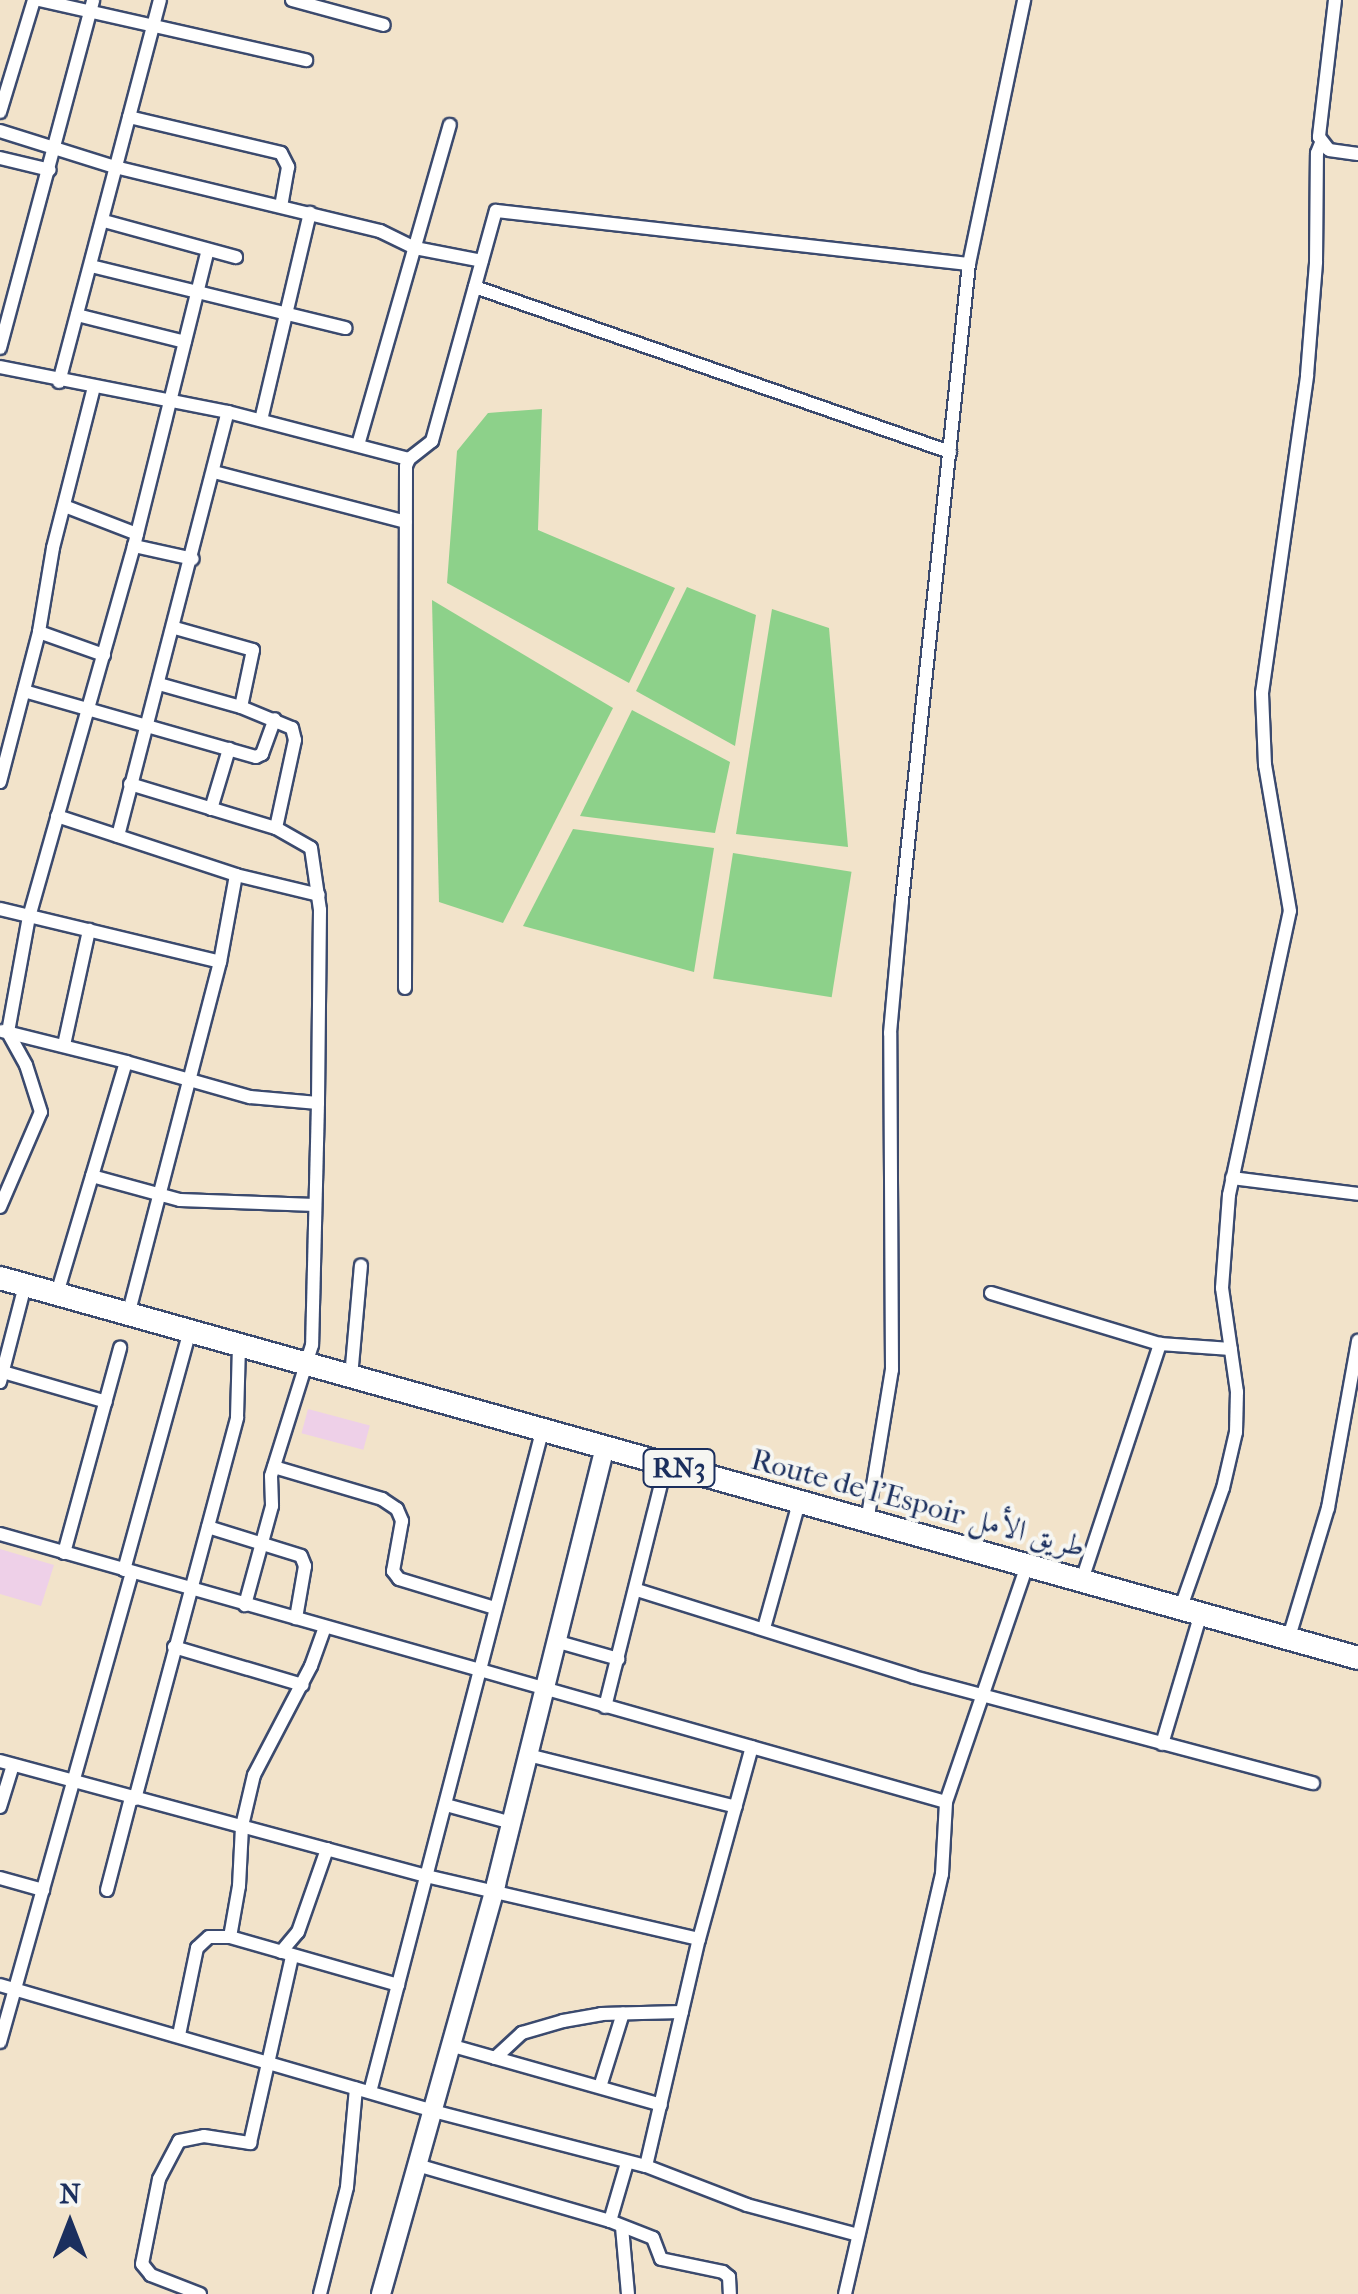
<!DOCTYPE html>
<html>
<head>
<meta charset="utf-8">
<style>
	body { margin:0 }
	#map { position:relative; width:1358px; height:2294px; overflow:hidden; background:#f2e3ca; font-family:"IM FELL French Canon",Amiri,serif }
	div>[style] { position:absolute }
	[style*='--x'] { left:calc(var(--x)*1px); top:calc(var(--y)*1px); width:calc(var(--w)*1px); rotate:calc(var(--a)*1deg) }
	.built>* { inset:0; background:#eed0e8; transform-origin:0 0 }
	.green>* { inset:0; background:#8dd18a; transform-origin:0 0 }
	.roads { filter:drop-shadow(2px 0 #3b4a6e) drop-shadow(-2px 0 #3b4a6e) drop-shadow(0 2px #3b4a6e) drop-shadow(0 -2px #3b4a6e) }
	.street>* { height:12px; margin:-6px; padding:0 6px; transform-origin:6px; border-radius:6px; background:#fff }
	.secondary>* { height:18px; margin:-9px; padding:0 9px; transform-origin:9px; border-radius:9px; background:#fff }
	.highway>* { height:22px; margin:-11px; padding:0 11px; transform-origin:11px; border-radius:11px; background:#fff }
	span { translate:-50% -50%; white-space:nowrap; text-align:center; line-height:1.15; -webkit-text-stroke:8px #f6f6f2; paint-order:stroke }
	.shield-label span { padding:2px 8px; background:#f6f6f2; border:2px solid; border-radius:8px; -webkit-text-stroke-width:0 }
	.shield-label { font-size:28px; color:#1b2f5e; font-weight:700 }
	.street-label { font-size:30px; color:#1b2f5e }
	.north { position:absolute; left:20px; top:2174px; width:100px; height:100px; -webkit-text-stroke:8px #f6f6f2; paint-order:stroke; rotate:0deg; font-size:28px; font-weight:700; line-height:40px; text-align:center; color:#1b2f5e }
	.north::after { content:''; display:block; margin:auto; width:35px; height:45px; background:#1b2f5e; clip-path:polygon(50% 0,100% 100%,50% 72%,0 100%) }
</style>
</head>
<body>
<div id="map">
	<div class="built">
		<div style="left:308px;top:1409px;width:64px;height:25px;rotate:15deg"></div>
		<div style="clip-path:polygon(0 1549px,54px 1565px,41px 1606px,0 1594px)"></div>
	</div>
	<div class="green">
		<div style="clip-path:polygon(542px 409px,538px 530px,675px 588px,629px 683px,447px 583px,457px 451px,488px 413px)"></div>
		<div style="clip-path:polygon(687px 587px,756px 615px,735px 746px,636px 691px)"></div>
		<div style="clip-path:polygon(432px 600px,613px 708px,503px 923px,439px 902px)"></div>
		<div style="clip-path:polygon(772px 609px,829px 628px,848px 847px,736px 834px)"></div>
		<div style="clip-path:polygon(632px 710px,730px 762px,715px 833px,580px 816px)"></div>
		<div style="clip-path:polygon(573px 829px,714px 848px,694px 972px,523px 926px)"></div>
		<div style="left:733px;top:853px;width:120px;height:127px;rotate:9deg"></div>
	</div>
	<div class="roads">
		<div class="street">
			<div style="--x:39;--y:0;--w:274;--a:12.7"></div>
			<div style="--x:292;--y:0;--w:95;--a:15.2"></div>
			<div style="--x:1335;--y:0;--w:138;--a:96.7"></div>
			<div style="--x:1319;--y:137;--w:16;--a:52"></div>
			<div style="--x:1329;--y:150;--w:29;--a:8"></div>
			<div style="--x:0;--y:112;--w:117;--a:-73.1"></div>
			<div style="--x:129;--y:117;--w:156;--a:13.3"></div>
			<div style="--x:281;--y:153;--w:16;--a:63"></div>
			<div style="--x:288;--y:167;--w:40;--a:100"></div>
			<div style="--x:0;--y:131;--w:121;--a:17.4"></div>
			<div style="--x:115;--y:167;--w:273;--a:13.6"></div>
			<div style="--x:380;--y:231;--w:39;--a:26"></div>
			<div style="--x:415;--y:248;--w:68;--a:11"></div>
			<div style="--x:0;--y:158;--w:51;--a:13.5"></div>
			<div style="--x:104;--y:221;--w:137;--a:15.3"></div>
			<div style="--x:91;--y:266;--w:262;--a:13.7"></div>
			<div style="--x:475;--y:287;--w:503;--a:19.16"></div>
			<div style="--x:77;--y:315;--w:111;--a:14"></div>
			<div style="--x:0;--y:348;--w:360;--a:-75"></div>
			<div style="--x:0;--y:367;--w:232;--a:11.2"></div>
			<div style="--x:228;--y:412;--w:187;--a:14.6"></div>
			<div style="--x:59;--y:382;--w:395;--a:-75.2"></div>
			<div style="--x:94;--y:387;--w:166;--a:104.3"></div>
			<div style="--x:53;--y:548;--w:85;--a:99.5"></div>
			<div style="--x:39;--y:632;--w:69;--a:19.5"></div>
			<div style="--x:261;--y:420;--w:213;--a:-76.7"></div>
			<div style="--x:358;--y:445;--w:333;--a:-74"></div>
			<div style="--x:214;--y:472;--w:198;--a:14.6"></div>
			<div style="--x:67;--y:507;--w:75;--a:21.1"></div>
			<div style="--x:134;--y:546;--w:60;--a:12.4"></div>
			<div style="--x:175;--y:628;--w:81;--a:15.8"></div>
			<div style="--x:253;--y:650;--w:58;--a:101.9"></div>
			<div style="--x:159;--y:684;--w:85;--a:15.7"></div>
			<div style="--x:241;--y:707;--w:55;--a:22.4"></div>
			<div style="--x:292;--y:728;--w:12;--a:76"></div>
			<div style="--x:295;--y:740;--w:90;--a:102.2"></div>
			<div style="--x:24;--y:691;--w:241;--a:15.9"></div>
			<div style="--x:256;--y:757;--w:7;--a:-27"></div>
			<div style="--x:262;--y:754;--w:37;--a:-70"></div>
			<div style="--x:0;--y:782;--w:155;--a:-75.4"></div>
			<div style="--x:130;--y:784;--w:152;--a:16.8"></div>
			<div style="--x:276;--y:828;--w:40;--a:29.7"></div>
			<div style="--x:311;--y:848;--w:63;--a:81.7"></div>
			<div style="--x:320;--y:910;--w:193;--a:90.6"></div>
			<div style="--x:211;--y:809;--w:63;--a:-73.3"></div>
			<div style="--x:57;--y:816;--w:188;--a:18.2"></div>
			<div style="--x:236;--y:875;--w:88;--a:100.4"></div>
			<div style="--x:220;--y:962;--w:353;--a:104.6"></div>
			<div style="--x:118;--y:836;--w:438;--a:-75.5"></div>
			<div style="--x:236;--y:875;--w:85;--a:13.5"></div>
			<div style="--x:0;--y:909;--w:226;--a:13.5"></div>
			<div style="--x:405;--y:988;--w:522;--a:-89.89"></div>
			<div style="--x:406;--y:466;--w:8;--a:-67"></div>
			<div style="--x:409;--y:459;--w:29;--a:-38"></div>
			<div style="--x:432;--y:441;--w:239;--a:-74.5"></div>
			<div style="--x:496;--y:211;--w:476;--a:6.4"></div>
			<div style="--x:2;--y:1031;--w:128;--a:14"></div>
			<div style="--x:126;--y:1062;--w:242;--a:106.6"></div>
			<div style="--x:64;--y:1045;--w:118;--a:-77.7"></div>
			<div style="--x:126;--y:1062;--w:129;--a:15.8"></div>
			<div style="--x:250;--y:1097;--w:68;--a:5"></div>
			<div style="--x:318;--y:1103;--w:242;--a:91.4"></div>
			<div style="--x:312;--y:1345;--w:137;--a:107.4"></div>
			<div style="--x:271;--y:1476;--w:30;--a:88"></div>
			<div style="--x:272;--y:1506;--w:103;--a:105.3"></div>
			<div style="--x:92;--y:1176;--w:91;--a:15.3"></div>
			<div style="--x:180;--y:1200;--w:135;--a:2.1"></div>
			<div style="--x:1232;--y:1178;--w:127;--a:7.2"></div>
			<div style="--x:0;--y:1207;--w:103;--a:-66.7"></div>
			<div style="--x:41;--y:1112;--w:49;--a:-107.7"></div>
			<div style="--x:26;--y:1065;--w:38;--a:-119"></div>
			<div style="--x:8;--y:1032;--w:117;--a:-79.7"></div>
			<div style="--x:29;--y:917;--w:386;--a:-74.2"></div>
			<div style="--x:134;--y:546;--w:305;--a:-76"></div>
			<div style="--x:991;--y:1293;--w:177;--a:16.8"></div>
			<div style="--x:1160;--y:1344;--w:71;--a:4"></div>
			<div style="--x:3;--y:1372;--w:107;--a:16.2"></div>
			<div style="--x:351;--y:1377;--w:112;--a:-84.9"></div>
			<div style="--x:0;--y:1382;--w:100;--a:-75.5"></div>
			<div style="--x:274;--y:1467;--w:113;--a:16.5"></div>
			<div style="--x:382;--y:1499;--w:18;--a:34"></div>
			<div style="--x:397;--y:1509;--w:13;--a:67"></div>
			<div style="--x:402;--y:1521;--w:51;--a:100.2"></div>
			<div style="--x:393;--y:1571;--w:10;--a:53"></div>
			<div style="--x:399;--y:1579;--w:100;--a:16.8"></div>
			<div style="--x:867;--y:1522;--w:154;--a:-80.7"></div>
			<div style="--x:892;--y:1370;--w:337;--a:-90.3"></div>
			<div style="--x:890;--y:1033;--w:133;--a:-84.8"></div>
			<div style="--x:902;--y:901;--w:641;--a:-84"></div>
			<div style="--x:969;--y:264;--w:270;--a:-78.2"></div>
			<div style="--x:208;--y:1527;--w:97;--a:17.3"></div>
			<div style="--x:301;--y:1556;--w:11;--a:68"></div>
			<div style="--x:305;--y:1566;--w:53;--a:99.8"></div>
			<div style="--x:0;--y:1534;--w:983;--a:15.82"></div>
			<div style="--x:64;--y:1553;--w:213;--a:-74.7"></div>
			<div style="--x:124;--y:1570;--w:248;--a:-74.6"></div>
			<div style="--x:1082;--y:1580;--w:249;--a:-71.7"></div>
			<div style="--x:637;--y:1590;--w:290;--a:17.4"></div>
			<div style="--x:914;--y:1677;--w:413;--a:14.9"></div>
			<div style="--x:1181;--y:1607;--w:126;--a:-70.6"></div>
			<div style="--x:1223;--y:1488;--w:57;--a:-76.9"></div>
			<div style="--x:1236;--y:1432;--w:40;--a:-88.6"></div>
			<div style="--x:1237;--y:1392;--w:105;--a:-98.2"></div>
			<div style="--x:1222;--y:1288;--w:93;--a:-85.7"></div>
			<div style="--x:1229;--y:1195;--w:290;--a:-77.9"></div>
			<div style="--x:1290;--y:911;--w:148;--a:-99.7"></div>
			<div style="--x:1265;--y:765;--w:72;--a:-92.4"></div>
			<div style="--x:1262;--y:693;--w:321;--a:-81.9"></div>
			<div style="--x:1307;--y:375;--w:113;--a:-85.4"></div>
			<div style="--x:1316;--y:262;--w:109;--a:-89.5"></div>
			<div style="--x:1317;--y:153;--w:11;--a:-68"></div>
			<div style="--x:764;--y:1628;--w:130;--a:-74.4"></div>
			<div style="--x:1289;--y:1637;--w:135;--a:-73.2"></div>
			<div style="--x:1328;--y:1508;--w:170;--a:-79.8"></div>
			<div style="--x:555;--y:1641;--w:66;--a:15.9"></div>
			<div style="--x:174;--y:1647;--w:134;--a:16.5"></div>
			<div style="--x:605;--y:1707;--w:251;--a:-75.9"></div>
			<div style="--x:1162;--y:1744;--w:137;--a:-73.4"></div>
			<div style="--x:528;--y:1755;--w:214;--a:14"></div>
			<div style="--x:0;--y:1761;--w:441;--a:15.1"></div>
			<div style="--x:426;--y:1876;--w:280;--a:13"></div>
			<div style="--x:699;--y:1939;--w:199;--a:-74.6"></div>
			<div style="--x:135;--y:1799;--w:395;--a:-75"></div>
			<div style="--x:237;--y:1417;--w:73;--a:-88.4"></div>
			<div style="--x:446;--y:1805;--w:68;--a:15.3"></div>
			<div style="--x:0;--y:1807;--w:44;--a:-72.8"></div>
			<div style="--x:0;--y:1878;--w:45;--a:15.6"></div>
			<div style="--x:107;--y:1890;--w:95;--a:-75.4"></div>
			<div style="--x:230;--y:1937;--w:52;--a:-80"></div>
			<div style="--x:239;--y:1886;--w:60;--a:-87.1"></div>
			<div style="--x:242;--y:1826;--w:52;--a:-76.8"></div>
			<div style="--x:254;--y:1775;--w:123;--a:-62.4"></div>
			<div style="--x:311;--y:1666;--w:41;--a:-70.3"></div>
			<div style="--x:281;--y:1952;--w:26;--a:-50"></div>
			<div style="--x:298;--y:1932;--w:88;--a:-70.7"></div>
			<div style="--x:0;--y:1985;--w:451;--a:16.2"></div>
			<div style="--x:433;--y:2111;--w:220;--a:14.5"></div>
			<div style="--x:646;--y:2166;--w:233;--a:-76.9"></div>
			<div style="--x:179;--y:2035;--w:89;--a:-78.3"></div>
			<div style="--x:197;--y:1948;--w:16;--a:-43"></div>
			<div style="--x:209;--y:1937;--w:21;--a:0"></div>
			<div style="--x:230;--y:1937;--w:175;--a:15.9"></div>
			<div style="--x:0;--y:2042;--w:488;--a:-74.3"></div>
			<div style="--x:453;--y:2046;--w:216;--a:15.8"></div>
			<div style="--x:495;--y:2058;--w:37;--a:-43"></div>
			<div style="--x:522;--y:2033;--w:43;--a:-16.3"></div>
			<div style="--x:563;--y:2021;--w:39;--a:-10"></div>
			<div style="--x:601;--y:2014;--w:81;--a:-1.4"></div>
			<div style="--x:600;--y:2087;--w:77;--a:-72.7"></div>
			<div style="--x:370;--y:2092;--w:686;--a:-75.4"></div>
			<div style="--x:417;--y:2165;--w:201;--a:16.2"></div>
			<div style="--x:610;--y:2221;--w:46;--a:21.6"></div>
			<div style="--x:653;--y:2238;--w:22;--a:69"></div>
			<div style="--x:661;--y:2259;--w:63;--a:11.8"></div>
			<div style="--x:723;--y:2272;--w:8;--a:40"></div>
			<div style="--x:729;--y:2277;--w:17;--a:87"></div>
			<div style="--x:646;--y:2166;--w:108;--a:21.1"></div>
			<div style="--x:747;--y:2205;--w:115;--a:15.1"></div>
			<div style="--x:610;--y:2221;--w:60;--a:-73.7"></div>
			<div style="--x:622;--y:2227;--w:67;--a:84.9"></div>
			<div style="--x:200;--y:2294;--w:53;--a:-158.8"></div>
			<div style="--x:151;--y:2275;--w:14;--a:-129"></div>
			<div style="--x:142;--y:2264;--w:87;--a:-78.7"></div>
			<div style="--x:159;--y:2179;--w:43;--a:-62.2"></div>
			<div style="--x:179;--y:2141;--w:25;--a:-11"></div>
			<div style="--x:204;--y:2136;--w:47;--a:8.7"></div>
			<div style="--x:250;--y:2143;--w:192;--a:-77.3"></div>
			<div style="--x:320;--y:2294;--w:110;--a:-75.8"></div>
			<div style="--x:347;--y:2187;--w:99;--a:-84.8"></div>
			<div style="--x:845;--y:2294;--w:431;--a:-77"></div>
			<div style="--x:942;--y:1874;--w:72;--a:-86.8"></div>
			<div style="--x:946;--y:1802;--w:250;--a:-71.1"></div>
		</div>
		<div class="secondary">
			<div style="--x:381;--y:2294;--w:426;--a:-74.3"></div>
			<div style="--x:496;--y:1884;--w:451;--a:-76"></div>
		</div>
		<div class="highway">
			<div style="--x:0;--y:1278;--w:1410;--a:15.63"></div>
		</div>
	</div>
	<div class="shield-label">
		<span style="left:679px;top:1468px">RN3</span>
	</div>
	<div class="street-label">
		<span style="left:918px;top:1504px;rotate:15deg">Route de l’Espoir طريق الأمل</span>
	</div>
	<div class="north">N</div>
</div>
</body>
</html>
